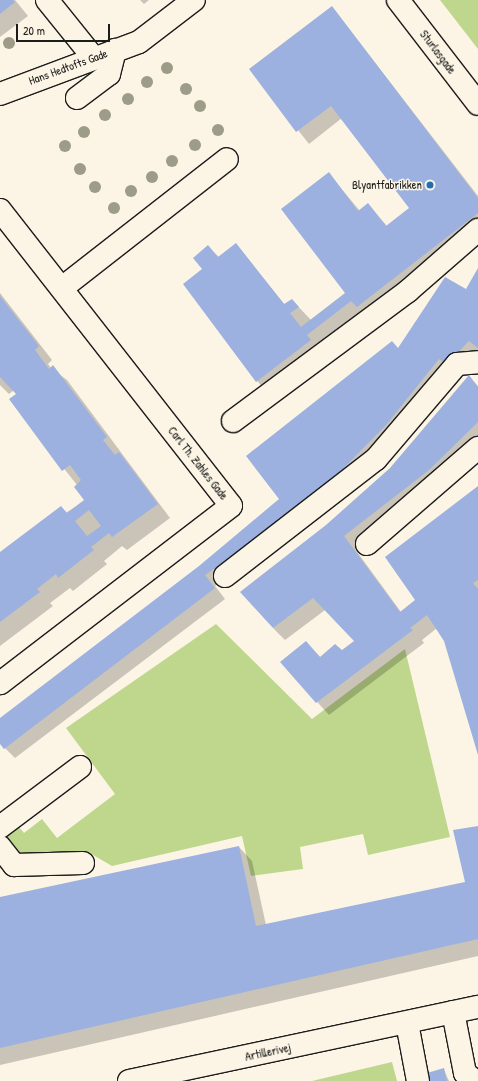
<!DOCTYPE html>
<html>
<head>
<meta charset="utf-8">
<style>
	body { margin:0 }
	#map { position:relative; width:478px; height:1081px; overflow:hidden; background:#fcf5e5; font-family:"Patrick Hand",sans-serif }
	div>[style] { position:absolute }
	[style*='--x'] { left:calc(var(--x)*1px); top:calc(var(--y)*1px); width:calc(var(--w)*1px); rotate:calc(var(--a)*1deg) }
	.green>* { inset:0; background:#bed78d }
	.shadow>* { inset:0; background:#0003 }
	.building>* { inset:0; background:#9cb1df }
	.roads { filter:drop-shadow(1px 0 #1c1c1c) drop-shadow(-1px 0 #1c1c1c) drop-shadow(0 1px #1c1c1c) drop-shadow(0 -1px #1c1c1c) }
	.minor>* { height:22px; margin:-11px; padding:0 11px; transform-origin:11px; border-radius:11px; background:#fcf5e5 }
	.trees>* { width:12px; height:12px; margin:-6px; border-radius:50%; background:#9c9c89 }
	.dots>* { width:11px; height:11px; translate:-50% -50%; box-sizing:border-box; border:2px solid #fcf5e5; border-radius:50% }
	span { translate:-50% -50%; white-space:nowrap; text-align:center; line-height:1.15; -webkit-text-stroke:3px #fcf5e5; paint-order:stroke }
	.street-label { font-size:12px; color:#1c1c1c }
	.poi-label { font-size:12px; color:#1c1c1c }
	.right { translate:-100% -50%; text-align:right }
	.scale { position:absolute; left:16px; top:24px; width:94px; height:18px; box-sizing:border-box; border:2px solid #1c1c1c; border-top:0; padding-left:5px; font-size:12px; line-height:14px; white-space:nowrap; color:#1c1c1c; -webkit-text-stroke:3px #fcf5e5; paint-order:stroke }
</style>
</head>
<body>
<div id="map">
	<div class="green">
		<div style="clip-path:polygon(440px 0,478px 0,478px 49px)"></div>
		<div style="clip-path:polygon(216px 624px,312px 719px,405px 649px,450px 837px,368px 855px,363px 834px,300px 847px,303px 869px,251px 876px,242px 836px,112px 866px,88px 852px,21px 854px,7px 837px,19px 827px,24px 833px,42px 819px,57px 838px,115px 794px,66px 728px)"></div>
		<div style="clip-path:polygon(392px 1062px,397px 1081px,312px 1081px)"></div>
	</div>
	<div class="shadow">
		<div style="clip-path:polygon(0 0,15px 0,28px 16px,0 37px)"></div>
		<div style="clip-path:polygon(140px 0,149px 0,144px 4px)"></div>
		<div style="clip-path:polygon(332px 7px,478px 196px,478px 234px,269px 393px,257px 381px,203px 269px,208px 247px,219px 257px,236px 244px,285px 305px,292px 300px,311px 320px,347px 293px,329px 174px,360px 211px,368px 204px,387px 226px,410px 208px,342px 118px,309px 144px,250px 69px)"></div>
		<div style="clip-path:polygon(478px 270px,478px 353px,285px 537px,215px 586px,225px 599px,15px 758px,0 743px,0 719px,199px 567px,281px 500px,399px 349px,466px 291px)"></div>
		<div style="clip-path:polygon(0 293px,52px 360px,48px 364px,51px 368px,67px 380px,170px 518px,127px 550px,122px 546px,104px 561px,107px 564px,73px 591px,70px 588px,50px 603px,53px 606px,0 646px,0 553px,85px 501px,77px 485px,10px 400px,17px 395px,14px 390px,9px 394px,0 385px)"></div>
		<div style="clip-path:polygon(469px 377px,478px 386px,478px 445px,441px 482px,355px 549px,401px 612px,416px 600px,478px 487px,478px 753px,445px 640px,437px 628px,422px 640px,424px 643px,329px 715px,281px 662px,306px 643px,320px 657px,342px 652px,355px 641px,325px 610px,285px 640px,273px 628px,327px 526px,391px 469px)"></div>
		<div style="clip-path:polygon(478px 827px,478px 956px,0 1065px,0 898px,239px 847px,252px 861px,266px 925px,467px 885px)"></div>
		<div style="clip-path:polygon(444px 1070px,449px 1081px,430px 1081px)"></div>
	</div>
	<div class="building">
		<div style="clip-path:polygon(0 0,13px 0,15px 2px,0 14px)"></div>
		<div style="clip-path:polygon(332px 6px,478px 198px,478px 213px,357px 307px,351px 301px,307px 335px,311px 340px,256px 382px,183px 284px,202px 269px,193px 258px,208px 245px,218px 257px,236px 243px,284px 304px,292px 299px,299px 307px,290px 313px,301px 327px,345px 293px,281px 209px,329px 172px,358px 211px,368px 203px,386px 226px,409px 208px,331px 106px,296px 132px,249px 69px)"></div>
		<div style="clip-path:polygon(478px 268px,478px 348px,469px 341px,447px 364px,439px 359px,386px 425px,329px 483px,275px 527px,205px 575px,215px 588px,4px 749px,0 744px,0 718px,199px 566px,279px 499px,246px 456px,392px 341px,398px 348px,445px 277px,466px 289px)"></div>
		<div style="clip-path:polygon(evenodd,0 296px,39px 346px,35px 350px,49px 369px,53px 365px,107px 437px,103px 440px,115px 455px,119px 452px,158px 504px,112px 537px,109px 533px,91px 547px,94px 550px,58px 578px,56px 574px,37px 589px,40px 592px,0 622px,0 552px,61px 506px,67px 513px,84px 500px,74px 487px,81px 480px,70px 465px,62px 471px,9px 399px,16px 394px,0 377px,0 296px,89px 510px,101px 526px,87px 536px,75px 521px,89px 510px)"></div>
		<div style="clip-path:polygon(469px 375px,478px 387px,478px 422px,429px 470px,344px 536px,400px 612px,415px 600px,385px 557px,478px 486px,478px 580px,473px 583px,478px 589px,478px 755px,444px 641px,427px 615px,410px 628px,413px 630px,316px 703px,280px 662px,306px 641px,320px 657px,335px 644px,342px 650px,354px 641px,313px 598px,273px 628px,240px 592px,326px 525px,390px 468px)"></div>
		<div style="clip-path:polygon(478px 826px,478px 939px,0 1048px,0 897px,239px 846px,256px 926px,465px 882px,453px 830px)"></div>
		<div style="clip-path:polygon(444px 1068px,447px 1081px,429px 1081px,427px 1073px)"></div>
	</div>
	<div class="roads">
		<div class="minor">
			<div style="--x:47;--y:0;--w:73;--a:51.1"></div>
			<div style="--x:398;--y:0;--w:131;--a:52.4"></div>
			<div style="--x:0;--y:94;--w:148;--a:-20.5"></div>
			<div style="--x:139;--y:42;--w:69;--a:-37.4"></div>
			<div style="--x:77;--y:98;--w:40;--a:-37"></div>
			<div style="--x:109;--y:74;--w:25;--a:-76"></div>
			<div style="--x:0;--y:210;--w:375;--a:52"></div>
			<div style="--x:231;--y:506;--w:291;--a:142.5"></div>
			<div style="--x:62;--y:288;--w:209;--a:-38"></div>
			<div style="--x:233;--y:421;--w:218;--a:-36.6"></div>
			<div style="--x:408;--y:291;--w:93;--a:-41.1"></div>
			<div style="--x:367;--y:544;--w:147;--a:-40.9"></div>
			<div style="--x:225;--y:576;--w:191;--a:-37.8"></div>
			<div style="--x:376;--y:459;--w:125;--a:-49.5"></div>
			<div style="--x:457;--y:364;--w:21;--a:-5"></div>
			<div style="--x:0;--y:827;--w:100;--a:-36.9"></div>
			<div style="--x:0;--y:847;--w:23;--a:52"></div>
			<div style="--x:14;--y:865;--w:69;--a:-1.7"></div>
			<div style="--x:453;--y:1012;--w:62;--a:78.9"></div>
			<div style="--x:465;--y:1073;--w:13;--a:39"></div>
			<div style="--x:407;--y:1023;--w:59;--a:79.3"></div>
			<div style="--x:129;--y:1081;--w:357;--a:-12"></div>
		</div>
	</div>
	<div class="trees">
		<div style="left:9px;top:43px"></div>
		<div style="left:167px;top:68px"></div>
		<div style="left:147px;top:82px"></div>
		<div style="left:186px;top:89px"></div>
		<div style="left:128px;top:99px"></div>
		<div style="left:200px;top:106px"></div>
		<div style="left:105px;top:115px"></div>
		<div style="left:218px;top:130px"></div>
		<div style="left:84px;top:132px"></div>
		<div style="left:195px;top:145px"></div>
		<div style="left:65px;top:146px"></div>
		<div style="left:172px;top:161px"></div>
		<div style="left:80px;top:169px"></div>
		<div style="left:152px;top:177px"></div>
		<div style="left:95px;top:187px"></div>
		<div style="left:131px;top:191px"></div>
		<div style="left:114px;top:208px"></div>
	</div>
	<div class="dots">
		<div style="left:430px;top:185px;background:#1f6fb2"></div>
	</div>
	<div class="street-label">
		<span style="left:438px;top:52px;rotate:53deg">Sturlasgade</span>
		<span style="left:68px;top:67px;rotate:-20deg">Hans Hedtofts Gade</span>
		<span style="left:198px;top:463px;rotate:52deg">Carl Th. Zahles Gade</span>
		<span style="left:268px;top:1052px;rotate:-12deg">Artillerivej</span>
	</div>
	<div class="poi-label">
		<span class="right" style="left:422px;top:185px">Blyantfabrikken</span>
	</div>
	<div class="scale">20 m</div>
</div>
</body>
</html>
